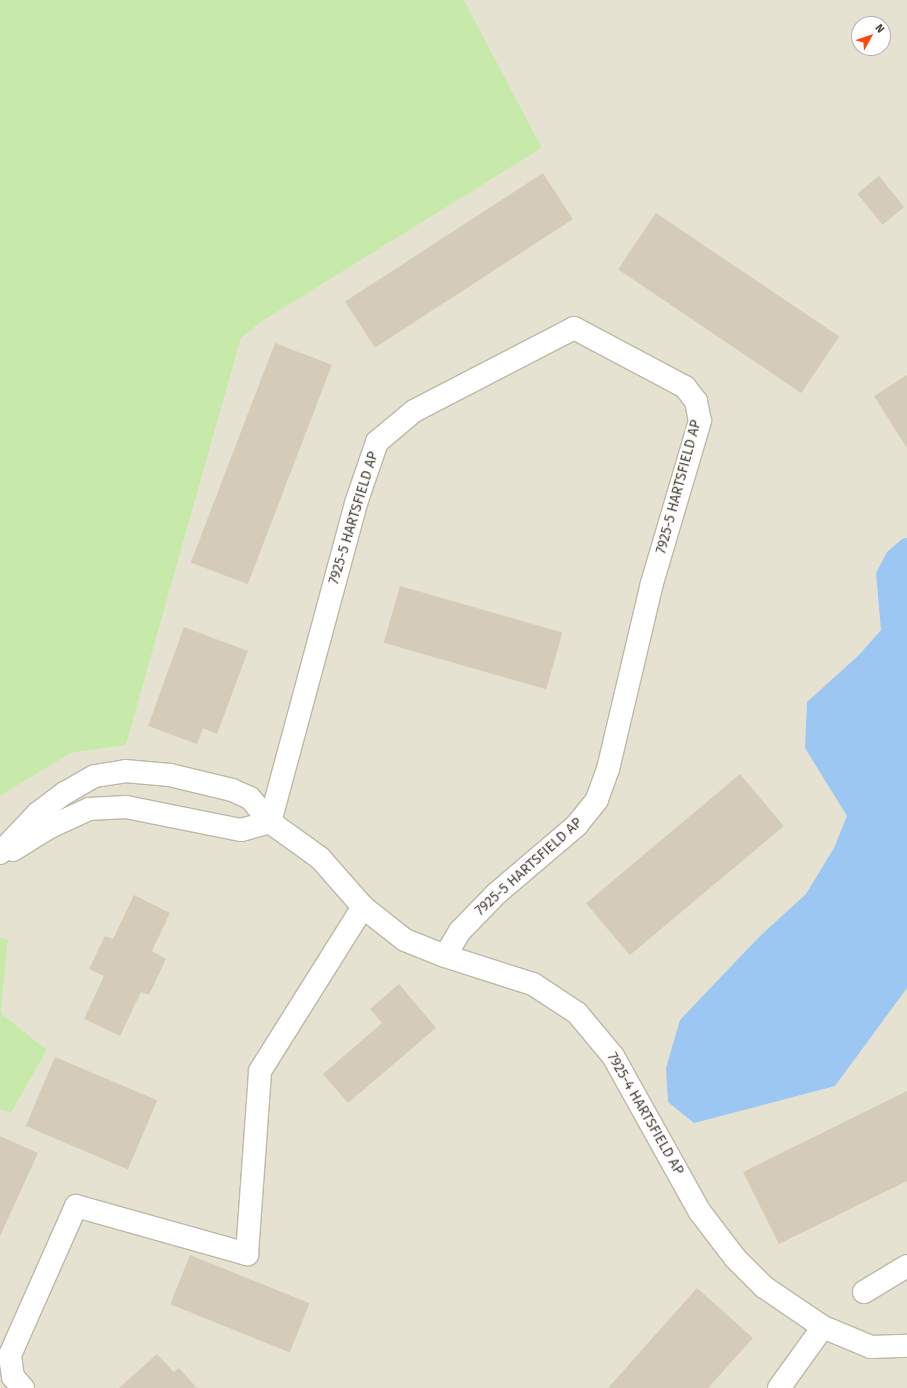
<!DOCTYPE html>
<html>
<head>
<meta charset="utf-8">
<style>
	body { margin:0 }
	#map { position:relative; width:907px; height:1388px; overflow:hidden; background:#f2efe3; font-family:"Fira Sans",sans-serif }
	div>[style] { position:absolute }
	[style*='--x'] { left:calc(var(--x)*1px); top:calc(var(--y)*1px); width:calc(var(--w)*1px); rotate:calc(var(--a)*1deg) }
	.residential>* { inset:0; background:#e6e2d1 }
	.green>* { inset:0; background:#c7e9aa }
	.water>* { inset:0; background:#9cc7f2 }
	.building>* { inset:0; background:#d4ccb8; transform-origin:0 0 }
	.roads { filter:drop-shadow(1px 0 #beb8a5) drop-shadow(-1px 0 #beb8a5) drop-shadow(0 1px #beb8a5) drop-shadow(0 -1px #beb8a5) }
	.minor>* { height:22px; margin:-11px; padding:0 11px; transform-origin:11px; border-radius:11px; background:#fff }
	span { translate:-50% -50%; white-space:nowrap; text-align:center; line-height:1.15; -webkit-text-stroke:3.5px #fff; paint-order:stroke }
	.street-label { font-size:14px; color:#443f33 }
	.north { position:absolute; left:851px; top:16px; width:40px; height:40px; box-sizing:border-box; background:#fff; border:1px solid #b4b2ad; border-radius:50%; rotate:50deg; font-size:11px; font-weight:700; line-height:16px; text-align:center; color:#443f33 }
	.north::after { content:''; display:block; margin:auto; width:14px; height:18px; background:#ff470d; clip-path:polygon(50% 0,100% 100%,50% 72%,0 100%) }
</style>
</head>
<body>
<div id="map">
	<div class="residential">
		<div style="clip-path:polygon(evenodd,464px 0,907px 0,907px 1388px,0 1388px,0 1109px,11px 1113px,47px 1050px,1px 1013px,8px 940px,0 937px,0 796px,71px 753px,126px 745px,241px 338px,261px 322px,542px 148px,464px 0,859px 24px,883px 24px,883px 48px,859px 48px,859px 24px)"></div>
	</div>
	<div class="green">
		<div style="clip-path:polygon(0 0,464px 0,542px 148px,261px 322px,241px 338px,126px 745px,71px 753px,0 796px)"></div>
		<div style="clip-path:polygon(0 937px,8px 940px,1px 1013px,47px 1050px,11px 1113px,0 1109px)"></div>
	</div>
	<div class="water">
		<div style="clip-path:polygon(907px 538px,907px 988px,835px 1086px,694px 1123px,668px 1102px,666px 1068px,680px 1020px,759px 937px,806px 894px,834px 848px,847px 816px,805px 748px,807px 702px,859px 655px,881px 630px,876px 573px,887px 552px,902px 539px)"></div>
	</div>
	<div class="building">
		<div style="left:543px;top:173px;width:55px;height:236px;rotate:57deg"></div>
		<div style="left:879px;top:176px;width:40px;height:28px;rotate:51deg"></div>
		<div style="left:656px;top:213px;width:221px;height:68px;rotate:34deg"></div>
		<div style="left:275px;top:343px;width:61px;height:235px;rotate:21deg"></div>
		<div style="clip-path:polygon(907px 375px,907px 448px,874px 396px)"></div>
		<div style="left:400px;top:586px;width:169px;height:59px;rotate:16deg"></div>
		<div style="clip-path:polygon(184px 627px,248px 651px,217px 734px,203px 728px,197px 744px,148px 726px)"></div>
		<div style="left:740px;top:774px;width:68px;height:201px;rotate:50deg"></div>
		<div style="clip-path:polygon(134px 895px,170px 913px,152px 951px,166px 959px,149px 995px,141px 992px,120px 1036px,84px 1019px,104px 976px,89px 969px,105px 936px,113px 939px)"></div>
		<div style="clip-path:polygon(399px 984px,436px 1028px,348px 1103px,323px 1074px,382px 1023px,370px 1009px)"></div>
		<div style="left:55px;top:1057px;width:111px;height:75px;rotate:23deg"></div>
		<div style="clip-path:polygon(907px 1091px,907px 1181px,779px 1244px,743px 1172px)"></div>
		<div style="clip-path:polygon(0 1136px,38px 1153px,0 1236px)"></div>
		<div style="left:190px;top:1255px;width:129px;height:53px;rotate:22deg"></div>
		<div style="clip-path:polygon(697px 1288px,753px 1338px,708px 1388px,608px 1388px)"></div>
		<div style="clip-path:polygon(157px 1354px,174px 1372px,179px 1368px,197px 1388px,119px 1388px)"></div>
	</div>
	<div class="roads">
		<div class="minor">
			<div style="--x:270;--y:822;--w:330;--a:-74.9"></div>
			<div style="--x:356;--y:503;--w:65;--a:-71"></div>
			<div style="--x:377;--y:442;--w:48;--a:-40"></div>
			<div style="--x:414;--y:411;--w:180;--a:-27.4"></div>
			<div style="--x:574;--y:328;--w:126;--a:28"></div>
			<div style="--x:685;--y:387;--w:18;--a:52"></div>
			<div style="--x:696;--y:401;--w:20;--a:79"></div>
			<div style="--x:700;--y:421;--w:169;--a:106.5"></div>
			<div style="--x:652;--y:583;--w:191;--a:103.3"></div>
			<div style="--x:608;--y:769;--w:33;--a:110"></div>
			<div style="--x:597;--y:800;--w:32;--a:129"></div>
			<div style="--x:577;--y:825;--w:105;--a:139.6"></div>
			<div style="--x:497;--y:893;--w:53;--a:134.2"></div>
			<div style="--x:460;--y:931;--w:29;--a:121"></div>
			<div style="--x:13;--y:850;--w:44;--a:-31.9"></div>
			<div style="--x:50;--y:827;--w:43;--a:-24.8"></div>
			<div style="--x:89;--y:809;--w:37;--a:-3"></div>
			<div style="--x:126;--y:807;--w:117;--a:11.3"></div>
			<div style="--x:241;--y:830;--w:30;--a:-15"></div>
			<div style="--x:0;--y:853;--w:55;--a:-46.5"></div>
			<div style="--x:38;--y:813;--w:34;--a:-37"></div>
			<div style="--x:65;--y:793;--w:34;--a:-30"></div>
			<div style="--x:95;--y:776;--w:30;--a:-9"></div>
			<div style="--x:125;--y:771;--w:45;--a:5.1"></div>
			<div style="--x:170;--y:775;--w:64;--a:13.6"></div>
			<div style="--x:232;--y:790;--w:20;--a:24"></div>
			<div style="--x:250;--y:798;--w:31;--a:50"></div>
			<div style="--x:270;--y:822;--w:62;--a:35.8"></div>
			<div style="--x:320;--y:858;--w:65;--a:48.7"></div>
			<div style="--x:363;--y:907;--w:53;--a:38.2"></div>
			<div style="--x:405;--y:940;--w:43;--a:21.8"></div>
			<div style="--x:445;--y:956;--w:92;--a:17.7"></div>
			<div style="--x:533;--y:984;--w:53;--a:33.4"></div>
			<div style="--x:577;--y:1013;--w:56;--a:50.1"></div>
			<div style="--x:613;--y:1056;--w:179;--a:60.9"></div>
			<div style="--x:700;--y:1212;--w:58;--a:52.7"></div>
			<div style="--x:735;--y:1258;--w:41;--a:45"></div>
			<div style="--x:764;--y:1287;--w:71;--a:34.1"></div>
			<div style="--x:823;--y:1327;--w:52;--a:22.6"></div>
			<div style="--x:871;--y:1347;--w:36;--a:-2"></div>
			<div style="--x:864;--y:1292;--w:50;--a:-31.2"></div>
			<div style="--x:23;--y:1388;--w:15;--a:-132"></div>
			<div style="--x:13;--y:1377;--w:22;--a:-98"></div>
			<div style="--x:10;--y:1355;--w:163;--a:-66.1"></div>
			<div style="--x:76;--y:1206;--w:178;--a:15.7"></div>
			<div style="--x:247;--y:1254;--w:183;--a:-85.9"></div>
			<div style="--x:260;--y:1071;--w:194;--a:-57.9"></div>
			<div style="--x:779;--y:1388;--w:75;--a:-54.2"></div>
		</div>
	</div>
	<div class="street-label">
		<span style="left:679px;top:487px;rotate:-75deg">7925-5 HARTSFIELD AP</span>
		<span style="left:354px;top:518px;rotate:-73deg">7925-5 HARTSFIELD AP</span>
		<span style="left:529px;top:867px;rotate:-42deg">7925-5 HARTSFIELD AP</span>
		<span style="left:645px;top:1114px;rotate:60deg">7925-4 HARTSFIELD AP</span>
	</div>
	<div class="north">N</div>
</div>
</body>
</html>
